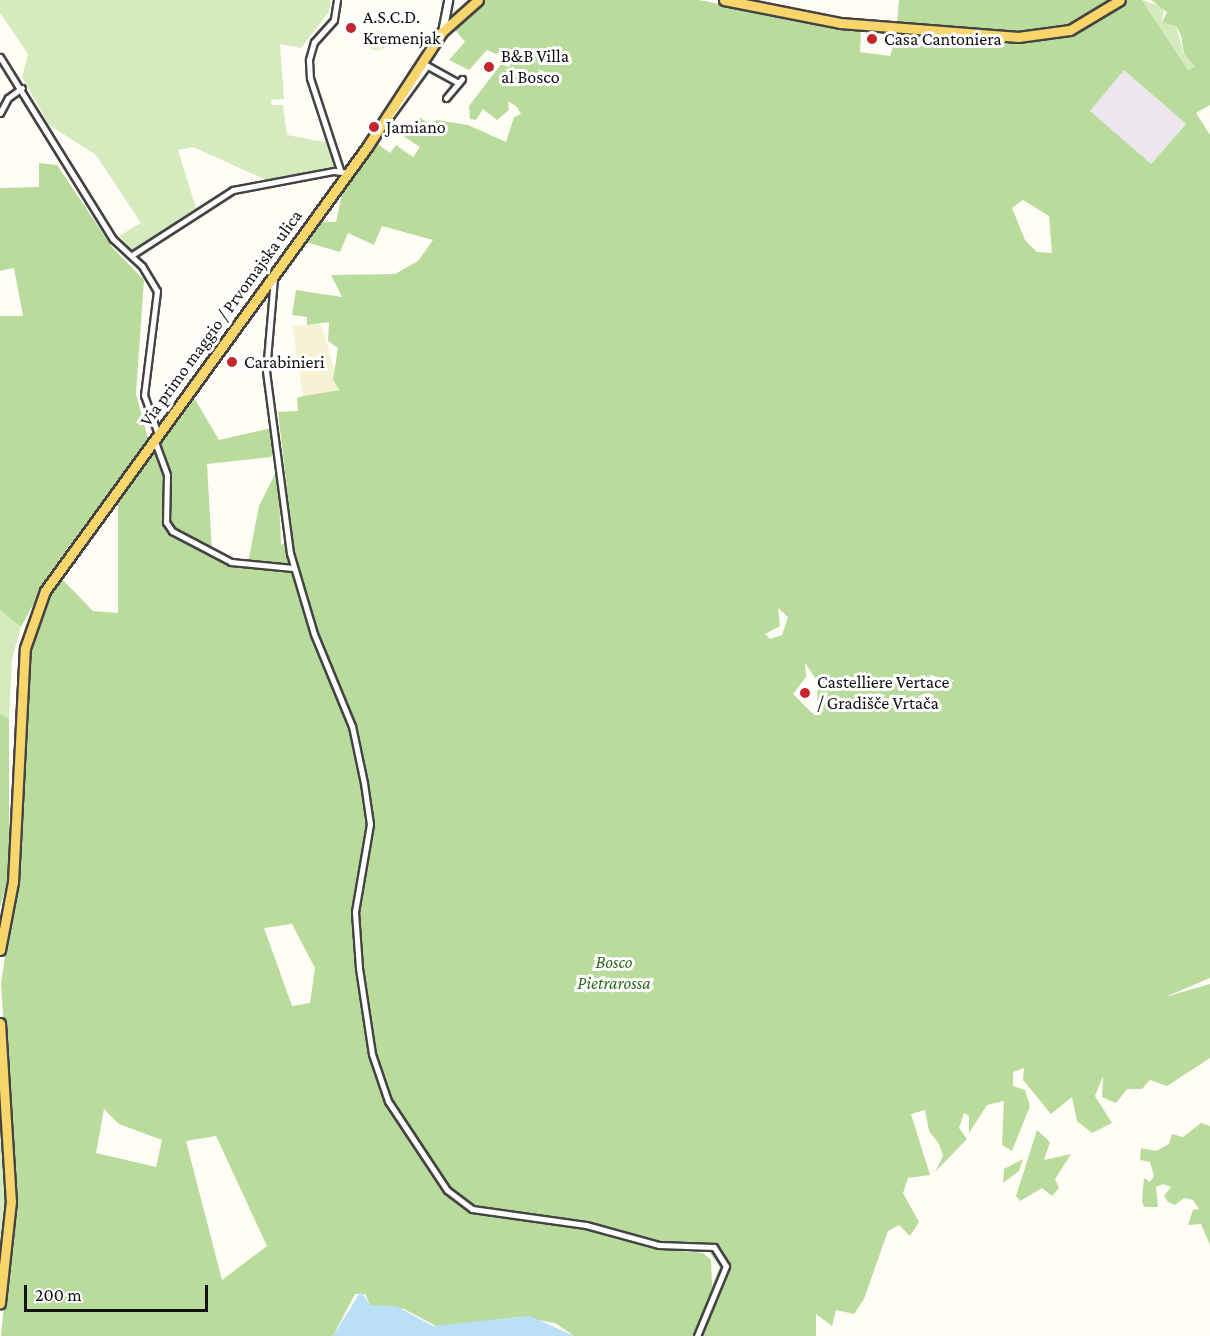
<!DOCTYPE html>
<html>
<head>
<meta charset="utf-8">
<style>
	body { margin:0 }
	#map { position:relative; width:1210px; height:1336px; overflow:hidden; background:#fffdf5; font-family:"Crimson Pro",serif }
	div>[style] { position:absolute }
	[style*='--x'] { left:calc(var(--x)*1px); top:calc(var(--y)*1px); width:calc(var(--w)*1px); rotate:calc(var(--a)*1deg) }
	.industrial>* { inset:0; background:#eee6ef; transform-origin:0 0 }
	.farmland>* { inset:0; background:#f6f3d4 }
	.green>* { inset:0; background:#d5ebbd }
	.forest>* { inset:0; background:#b9dc9c }
	.pitch>* { inset:0; background:#e6f2cf }
	.round { border-radius:50% }
	.water>* { inset:0; background:#b9e0f7 }
	.roads { filter:drop-shadow(2px 0 #444) drop-shadow(-2px 0 #444) drop-shadow(0 2px #444) drop-shadow(0 -2px #444) }
	.minor>* { height:5px; margin:-2.5px; padding:0 2.5px; transform-origin:2.5px; border-radius:2.5px; background:#fff }
	.tertiary>* { height:7px; margin:-3.5px; padding:0 3.5px; transform-origin:3.5px; border-radius:3.5px; background:#fff }
	.primary>* { height:9px; margin:-4.5px; padding:0 4.5px; transform-origin:4.5px; border-radius:4.5px; background:#f9d66b }
	.dots>* { width:16px; height:16px; translate:-50% -50%; box-sizing:border-box; border:3px solid #fff; border-radius:50% }
	span { translate:-50% -50%; white-space:nowrap; text-align:center; line-height:1.15; -webkit-text-stroke:6px #fff; paint-order:stroke }
	.poi-label { font-size:18px; color:#111 }
	.left { translate:0 -50%; text-align:left }
	.street-label { font-size:18px; color:#111 }
	.park-label { font-size:18px; color:#2f6b1f; font-style:italic }
	.scale { position:absolute; left:24px; top:1285px; width:184px; height:27px; box-sizing:border-box; border:3px solid #111; border-top:0; padding-left:8px; font-size:18px; line-height:21px; white-space:nowrap; color:#111; -webkit-text-stroke:4px #fff; paint-order:stroke }
</style>
</head>
<body>
<div id="map">
	<div class="industrial">
		<div style="left:1124px;top:70px;width:82px;height:54px;rotate:41deg"></div>
	</div>
	<div class="farmland">
		<div style="clip-path:polygon(321px 324px,340px 390px,303px 396px,292px 326px)"></div>
	</div>
	<div class="green">
		<div style="clip-path:polygon(0 0,331px 0,329px 12px,301px 48px,280px 44px,284px 99px,271px 100px,272px 105px,283px 105px,287px 135px,330px 143px,336px 167px,266px 180px,193px 147px,178px 150px,196px 208px,133px 250px,119px 236px,141px 223px,96px 155px,49px 125px,22px 77px,28px 54px,0 13px)"></div>
		<div style="clip-path:polygon(1142px 0,1164px 7px,1162px 23px,1176px 26px,1184px 54px,1195px 67px,1188px 70px)"></div>
		<div style="clip-path:polygon(0 610px,21px 627px,12px 659px,9px 719px,0 714px)"></div>
		<div style="clip-path:polygon(0 1129px,5px 1203px,0 1267px)"></div>
	</div>
	<div class="forest">
		<div style="clip-path:polygon(evenodd,484px 0,699px 0,861px 32px,860px 52px,890px 56px,897px 35px,1053px 40px,1095px 24px,1128px 0,1142px 0,1188px 70px,1195px 67px,1184px 54px,1181px 35px,1176px 26px,1162px 23px,1167px 12px,1151px 0,1210px 0,1210px 105px,1196px 113px,1210px 135px,1210px 978px,1165px 997px,1210px 984px,1210px 1058px,1167px 1086px,1150px 1080px,1142px 1089px,1127px 1089px,1116px 1103px,1102px 1097px,1103px 1076px,1095px 1096px,1112px 1123px,1092px 1133px,1077px 1121px,1072px 1097px,1051px 1114px,1023px 1080px,1024px 1068px,1013px 1072px,1013px 1086px,1025px 1090px,1030px 1106px,1012px 1151px,1002px 1145px,1004px 1101px,987px 1105px,969px 1133px,969px 1116px,964px 1113px,959px 1128px,967px 1139px,935px 1172px,943px 1156px,939px 1144px,929px 1131px,925px 1110px,911px 1114px,930px 1175px,908px 1178px,903px 1193px,919px 1222px,910px 1236px,899px 1225px,888px 1231px,864px 1299px,854px 1314px,836px 1310px,832px 1326px,816px 1314px,816px 1336px,699px 1336px,725px 1269px,692px 1336px,574px 1336px,555px 1323px,519px 1317px,438px 1327px,404px 1309px,370px 1305px,365px 1294px,355px 1294px,333px 1336px,1px 1336px,15px 1189px,1px 984px,21px 848px,32px 637px,59px 576px,93px 611px,118px 613px,118px 499px,192px 394px,219px 440px,272px 428px,276px 446px,271px 457px,207px 464px,212px 551px,247px 568px,259px 506px,278px 468px,281px 545px,293px 540px,278px 412px,298px 411px,297px 398px,303px 396px,340px 390px,333px 380px,338px 348px,328px 341px,329px 322px,307px 325px,307px 317px,292px 315px,296px 290px,342px 297px,331px 275px,395px 274px,418px 261px,433px 240px,382px 226px,374px 245px,348px 233px,340px 252px,302px 241px,316px 222px,336px 222px,342px 194px,378px 144px,390px 153px,396px 145px,413px 157px,420px 147px,400px 134px,420px 118px,433px 126px,436px 120px,468px 125px,506px 142px,514px 117px,521px 114px,517px 107px,508px 101px,509px 110px,497px 120px,483px 109px,476px 120px,470px 119px,469px 106px,501px 64px,509px 67px,512px 61px,487px 50px,469px 70px,449px 60px,465px 42px,453px 27px,484px 0,1124px 70px,1186px 124px,1151px 164px,1090px 111px,1124px 70px,484px 0,1023px 200px,1049px 216px,1052px 253px,1037px 252px,1025px 240px,1012px 208px,1023px 200px,484px 0,778px 608px,788px 617px,782px 635px,770px 639px,765px 634px,780px 626px,778px 608px,484px 0,805px 663px,818px 682px,817px 702px,824px 711px,812px 713px,793px 694px,806px 677px,805px 663px,484px 0,292px 924px,315px 968px,310px 1003px,292px 1006px,264px 928px,292px 924px,484px 0,104px 1109px,119px 1124px,162px 1140px,156px 1167px,96px 1153px,104px 1109px,484px 0,216px 1136px,267px 1246px,222px 1280px,186px 1141px,216px 1136px,484px 0,706px 1248px,720px 1267px,712px 1286px,711px 1260px,703px 1253px,670px 1250px,706px 1248px)"></div>
		<div style="clip-path:polygon(899px 0,1112px 0,1074px 23px,1003px 33px,897px 24px)"></div>
		<div style="clip-path:polygon(39px 163px,57px 165px,112px 247px,144px 280px,136px 394px,148px 439px,51px 571px,21px 627px,0 610px,0 316px,23px 316px,14px 268px,0 271px,0 188px,39px 187px)"></div>
		<div style="clip-path:polygon(0 714px,9px 719px,9px 875px,0 908px)"></div>
		<div style="clip-path:polygon(1201px 1123px,1210px 1126px,1210px 1245px,1201px 1224px,1188px 1225px,1193px 1210px,1199px 1209px,1193px 1200px,1184px 1198px,1175px 1205px,1168px 1202px,1164px 1196px,1171px 1187px,1163px 1184px,1156px 1187px,1158px 1207px,1144px 1207px,1142px 1201px,1144px 1178px,1150px 1182px,1154px 1176px,1150px 1162px,1140px 1160px,1141px 1148px,1156px 1151px,1169px 1144px,1172px 1134px,1183px 1137px)"></div>
		<div style="clip-path:polygon(1037px 1130px,1050px 1142px,1044px 1160px,1071px 1154px,1055px 1179px,1059px 1188px,1052px 1196px,1042px 1188px,1020px 1201px,1016px 1196px)"></div>
		<div style="clip-path:polygon(1023px 1159px,1019px 1171px,1003px 1183px,1004px 1169px)"></div>
	</div>
	<div class="pitch">
		<div class="round" style="left:367px;top:31px;width:20px;height:20px"></div>
	</div>
	<div class="water">
		<div style="clip-path:polygon(361px 1291px,370px 1305px,396px 1306px,433px 1326px,530px 1316px,574px 1336px,333px 1336px)"></div>
	</div>
	<div class="roads">
		<div class="minor">
			<div style="--x:337;--y:0;--w:20;--a:99"></div>
			<div style="--x:334;--y:20;--w:30;--a:132"></div>
			<div style="--x:314;--y:42;--w:19;--a:106"></div>
			<div style="--x:309;--y:60;--w:18;--a:87"></div>
			<div style="--x:310;--y:78;--w:97;--a:71.9"></div>
			<div style="--x:0;--y:57;--w:214;--a:58.2"></div>
			<div style="--x:113;--y:239;--w:40;--a:43"></div>
			<div style="--x:142;--y:266;--w:29;--a:59"></div>
			<div style="--x:157;--y:291;--w:105;--a:97.1"></div>
			<div style="--x:144;--y:395;--w:41;--a:70.3"></div>
			<div style="--x:426;--y:65;--w:37;--a:29"></div>
			<div style="--x:446;--y:98;--w:25;--a:-50"></div>
			<div style="--x:0;--y:113;--w:17;--a:-62"></div>
			<div style="--x:8;--y:98;--w:17;--a:-36"></div>
			<div style="--x:386;--y:122;--w:69;--a:-53.8"></div>
			<div style="--x:132;--y:255;--w:120;--a:-32.8"></div>
			<div style="--x:233;--y:190;--w:103;--a:-10.7"></div>
			<div style="--x:334;--y:171;--w:14;--a:8"></div>
			<div style="--x:274;--y:278;--w:93;--a:94.9"></div>
			<div style="--x:266;--y:371;--w:184;--a:82.5"></div>
			<div style="--x:290;--y:553;--w:84;--a:73.5"></div>
			<div style="--x:314;--y:634;--w:100;--a:67.6"></div>
			<div style="--x:352;--y:726;--w:58;--a:78.1"></div>
			<div style="--x:364;--y:783;--w:41;--a:81.7"></div>
			<div style="--x:370;--y:824;--w:89;--a:99.7"></div>
			<div style="--x:355;--y:912;--w:56;--a:85.9"></div>
			<div style="--x:359;--y:968;--w:87;--a:81.4"></div>
			<div style="--x:372;--y:1054;--w:50;--a:71.2"></div>
			<div style="--x:388;--y:1101;--w:107;--a:56.5"></div>
			<div style="--x:447;--y:1190;--w:31;--a:37"></div>
			<div style="--x:472;--y:1209;--w:115;--a:8"></div>
			<div style="--x:586;--y:1225;--w:76;--a:15.3"></div>
			<div style="--x:659;--y:1245;--w:55;--a:2.1"></div>
			<div style="--x:714;--y:1247;--w:22;--a:58"></div>
			<div style="--x:726;--y:1266;--w:76;--a:112.5"></div>
			<div style="--x:154;--y:439;--w:38;--a:70"></div>
			<div style="--x:167;--y:475;--w:47;--a:91.2"></div>
			<div style="--x:166;--y:522;--w:11;--a:56"></div>
			<div style="--x:172;--y:531;--w:67;--a:27.7"></div>
			<div style="--x:231;--y:562;--w:62;--a:5.5"></div>
		</div>
		<div class="tertiary">
			<div style="--x:442;--y:32;--w:33;--a:-79"></div>
		</div>
		<div class="primary">
			<div style="--x:724;--y:0;--w:118;--a:11.2"></div>
			<div style="--x:840;--y:23;--w:179;--a:4.5"></div>
			<div style="--x:1018;--y:37;--w:52;--a:-7.7"></div>
			<div style="--x:1070;--y:30;--w:58;--a:-31"></div>
			<div style="--x:0;--y:950;--w:69;--a:-79.2"></div>
			<div style="--x:13;--y:882;--w:234;--a:-87.1"></div>
			<div style="--x:25;--y:648;--w:60;--a:-70.7"></div>
			<div style="--x:45;--y:591;--w:548;--a:-54.05"></div>
			<div style="--x:367;--y:147;--w:137;--a:-56.9"></div>
			<div style="--x:442;--y:32;--w:48;--a:-41.6"></div>
			<div style="--x:0;--y:1023;--w:178;--a:86.5"></div>
			<div style="--x:11;--y:1201;--w:103;--a:96.2"></div>
		</div>
	</div>
	<div class="dots">
		<div style="left:351px;top:28px;background:#c4262e"></div>
		<div style="left:872px;top:39px;background:#c4262e"></div>
		<div style="left:489px;top:67px;background:#c4262e"></div>
		<div style="left:374px;top:127px;background:#c4262e"></div>
		<div style="left:232px;top:362px;background:#c4262e"></div>
		<div style="left:805px;top:693px;background:#c4262e"></div>
	</div>
	<div class="poi-label">
		<span class="left" style="left:363px;top:28px">A.S.C.D.<br>Kremenjak</span>
		<span class="left" style="left:884px;top:39px">Casa Cantoniera</span>
		<span class="left" style="left:501px;top:67px">B&amp;B Villa<br>al Bosco</span>
		<span class="left" style="left:386px;top:127px">Jamiano</span>
		<span class="left" style="left:244px;top:362px">Carabinieri</span>
		<span class="left" style="left:817px;top:693px">Castelliere Vertace<br>/ Gradišče Vrtača</span>
	</div>
	<div class="street-label">
		<span style="left:221px;top:318px;rotate:-54deg">Via primo maggio / Prvomajska ulica</span>
	</div>
	<div class="park-label">
		<span style="left:614px;top:973px">Bosco<br>Pietrarossa</span>
	</div>
	<div class="scale">200 m</div>
</div>
</body>
</html>
